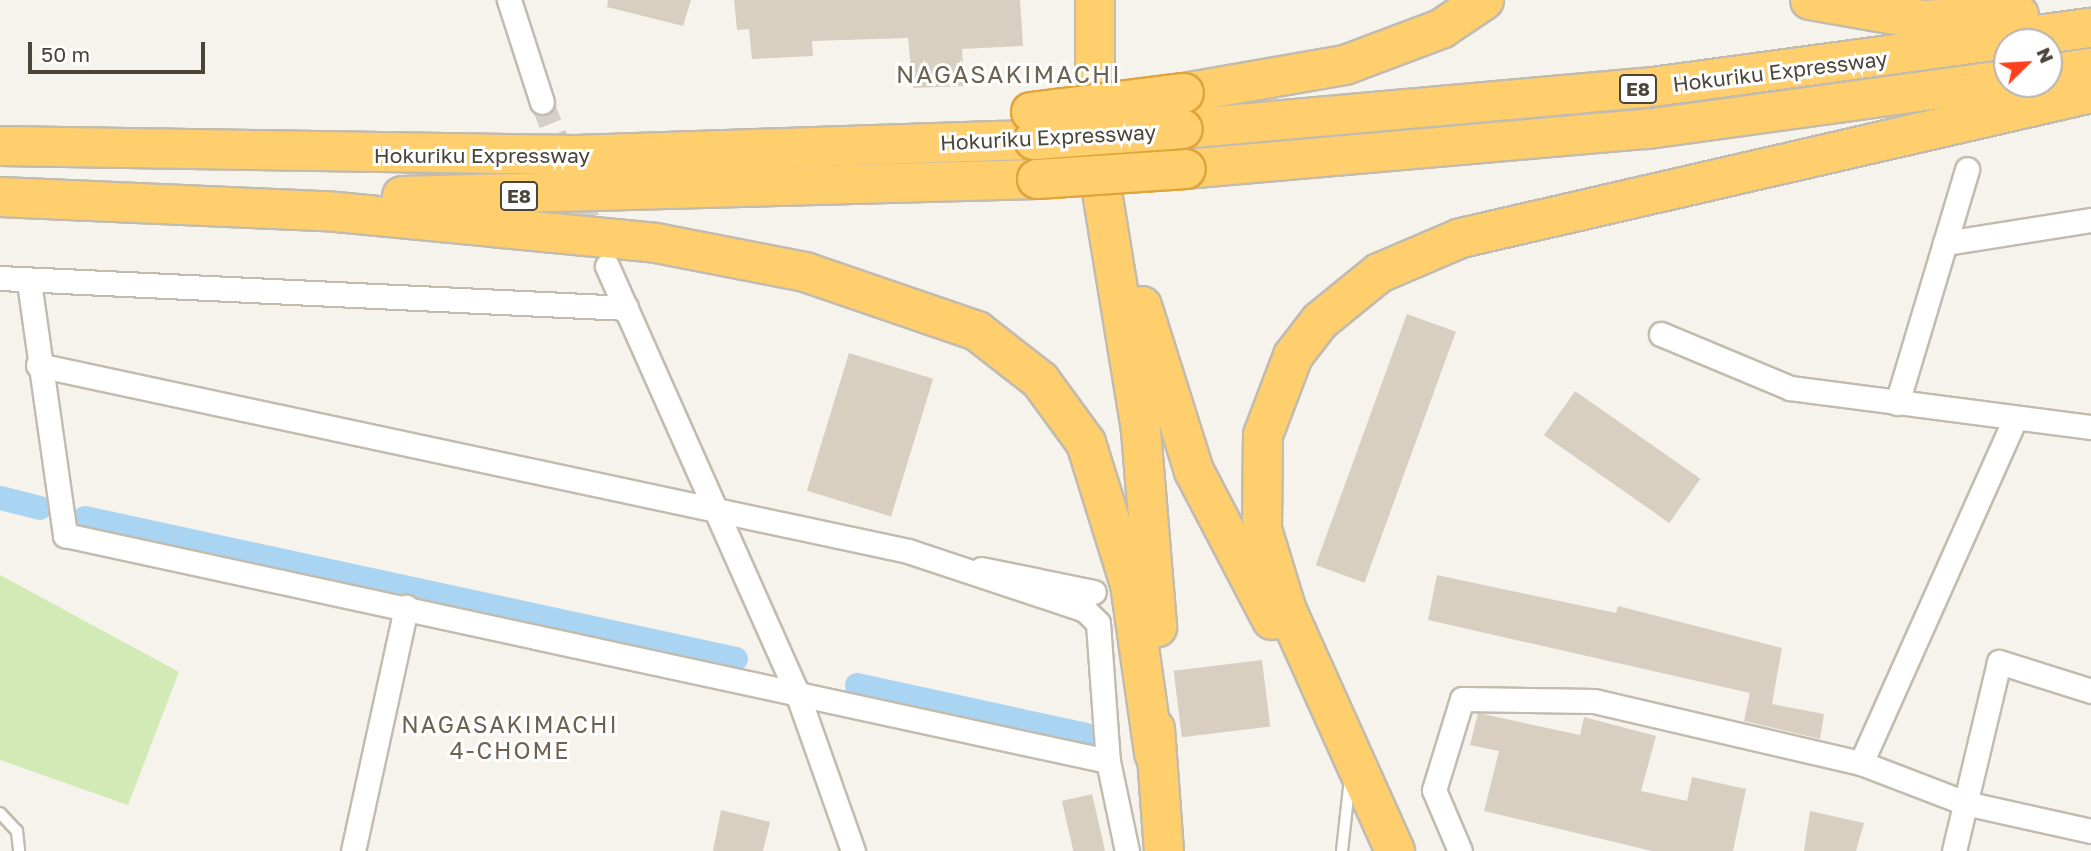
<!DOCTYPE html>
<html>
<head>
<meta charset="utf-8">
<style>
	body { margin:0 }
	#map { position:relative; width:2091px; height:851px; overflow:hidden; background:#f6f3ec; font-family:"Golos Text",sans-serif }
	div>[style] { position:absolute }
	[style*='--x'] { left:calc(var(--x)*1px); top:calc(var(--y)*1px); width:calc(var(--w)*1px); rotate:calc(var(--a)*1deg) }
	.green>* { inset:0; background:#d2eab5 }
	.canal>* { height:24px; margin:-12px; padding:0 12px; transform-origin:12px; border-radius:12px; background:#a9d4f2 }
	.building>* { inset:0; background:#d8cfc1; transform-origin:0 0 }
	.minor-tunnel>* { height:23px; margin-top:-11.5px; transform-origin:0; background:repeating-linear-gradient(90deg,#d4d0c8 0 23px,transparent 0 34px) }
	.roads { filter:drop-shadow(2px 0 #c2bbae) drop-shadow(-2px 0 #c2bbae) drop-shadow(0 2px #c2bbae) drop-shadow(0 -2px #c2bbae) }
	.service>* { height:10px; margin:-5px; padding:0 5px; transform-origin:5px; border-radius:5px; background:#fff }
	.minor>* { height:23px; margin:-11.5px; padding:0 11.5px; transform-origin:11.5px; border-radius:11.5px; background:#fff }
	.motorway>* { height:38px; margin:-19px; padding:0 19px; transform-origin:19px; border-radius:19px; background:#ffcf6e }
	.bridges { filter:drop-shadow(2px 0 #e0a43c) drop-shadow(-2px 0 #e0a43c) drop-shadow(0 2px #e0a43c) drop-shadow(0 -2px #e0a43c) }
	.motorway-bridge>* { height:38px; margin:-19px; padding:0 19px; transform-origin:19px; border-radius:19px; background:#ffcf6e }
	span { translate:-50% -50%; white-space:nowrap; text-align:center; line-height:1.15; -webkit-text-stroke:6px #fff; paint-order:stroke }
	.shield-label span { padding:2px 5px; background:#fff; border:2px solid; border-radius:5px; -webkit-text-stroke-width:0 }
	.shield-label { font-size:19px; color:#4b4439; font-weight:700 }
	.street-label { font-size:21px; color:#4b4439 }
	.neighbourhood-label { font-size:23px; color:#6e6250; letter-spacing:2px }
	.quarter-label { font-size:24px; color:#6e6250; letter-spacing:2px }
	.north { position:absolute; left:1993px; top:28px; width:70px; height:70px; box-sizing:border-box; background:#fff; border:2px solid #b7b4b0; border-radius:50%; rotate:66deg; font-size:19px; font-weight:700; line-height:28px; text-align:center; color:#4b4439 }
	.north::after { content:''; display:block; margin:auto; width:24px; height:32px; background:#fc3f1d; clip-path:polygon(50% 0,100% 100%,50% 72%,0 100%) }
	.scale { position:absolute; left:28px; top:42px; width:177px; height:32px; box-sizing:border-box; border:4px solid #4b4439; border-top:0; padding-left:9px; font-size:21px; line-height:24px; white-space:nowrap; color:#4b4439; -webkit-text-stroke:5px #fff; paint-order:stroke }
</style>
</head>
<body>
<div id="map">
	<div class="green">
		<div style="clip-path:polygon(0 575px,179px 672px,128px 805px,0 760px)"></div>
	</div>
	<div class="canal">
		<div style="--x:0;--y:498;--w:41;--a:14"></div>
		<div style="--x:85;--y:518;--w:666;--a:12.22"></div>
		<div style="--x:857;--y:685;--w:235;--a:12.3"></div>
	</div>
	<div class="building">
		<div style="clip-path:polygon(608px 0,691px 0,683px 26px,607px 7px)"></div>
		<div style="clip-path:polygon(734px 0,1020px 0,1023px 46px,962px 49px,964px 86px,913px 88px,908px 38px,812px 41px,813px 56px,752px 59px,749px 29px,737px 30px)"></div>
		<div style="left:1407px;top:314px;width:52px;height:267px;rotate:20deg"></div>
		<div style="left:849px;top:353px;width:88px;height:144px;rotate:17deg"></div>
		<div style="left:1575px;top:391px;width:153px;height:54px;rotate:35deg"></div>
		<div style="clip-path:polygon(1437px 575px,1616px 613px,1618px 606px,1782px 648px,1772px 704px,1824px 714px,1820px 739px,1744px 721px,1750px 693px,1428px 620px)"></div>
		<div style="left:1262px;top:660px;width:67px;height:89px;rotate:83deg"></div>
		<div style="clip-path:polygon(1478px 713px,1580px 735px,1584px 717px,1656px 736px,1641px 791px,1687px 801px,1692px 777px,1746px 789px,1733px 851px,1652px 851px,1484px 811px,1499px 751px,1470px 745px)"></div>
		<div style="left:1092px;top:794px;width:58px;height:31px;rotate:77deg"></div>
		<div style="clip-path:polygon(721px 810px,770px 822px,763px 851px,713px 851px)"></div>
		<div style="clip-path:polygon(1810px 811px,1864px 823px,1856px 851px,1804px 851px)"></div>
	</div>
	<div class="minor-tunnel">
		<div style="--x:542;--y:102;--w:154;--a:68.3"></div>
	</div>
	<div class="roads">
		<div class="service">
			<div style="--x:0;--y:813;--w:25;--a:47"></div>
			<div style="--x:17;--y:831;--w:20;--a:84"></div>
			<div style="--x:1342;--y:851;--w:73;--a:-83.7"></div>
		</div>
		<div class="minor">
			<div style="--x:509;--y:0;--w:107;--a:72.1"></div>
			<div style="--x:1945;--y:243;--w:148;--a:-9"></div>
			<div style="--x:607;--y:266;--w:464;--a:66"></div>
			<div style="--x:796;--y:690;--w:171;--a:70.5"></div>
			<div style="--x:0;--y:278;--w:627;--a:2.74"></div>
			<div style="--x:29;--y:282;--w:256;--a:81.9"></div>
			<div style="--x:65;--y:535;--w:1067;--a:12.23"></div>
			<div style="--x:1661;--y:334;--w:140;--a:22.7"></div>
			<div style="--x:1790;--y:388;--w:304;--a:7.4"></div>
			<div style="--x:38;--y:365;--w:890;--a:12.07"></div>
			<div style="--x:908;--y:551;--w:187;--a:18.4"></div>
			<div style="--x:1085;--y:610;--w:18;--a:45"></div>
			<div style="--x:1098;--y:623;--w:138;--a:85.9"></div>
			<div style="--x:1108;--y:761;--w:92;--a:78.1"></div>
			<div style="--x:1897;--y:403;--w:244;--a:-73.3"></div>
			<div style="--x:981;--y:569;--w:115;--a:11.5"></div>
			<div style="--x:1861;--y:763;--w:378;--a:-65.9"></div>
			<div style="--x:353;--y:851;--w:250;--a:-77.7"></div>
			<div style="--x:1460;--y:851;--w:66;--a:-113.1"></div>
			<div style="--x:1434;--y:790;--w:95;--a:-72.9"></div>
			<div style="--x:1462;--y:699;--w:132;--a:0.9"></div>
			<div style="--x:1594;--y:701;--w:274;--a:13.1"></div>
			<div style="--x:1861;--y:763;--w:111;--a:21"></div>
			<div style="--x:1965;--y:803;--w:129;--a:12.5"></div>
			<div style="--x:1954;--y:851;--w:194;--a:-76.6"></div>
			<div style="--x:1999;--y:662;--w:96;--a:17.5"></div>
		</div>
		<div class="motorway">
			<div style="--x:1095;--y:0;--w:149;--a:90"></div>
			<div style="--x:1095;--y:149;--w:286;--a:80.7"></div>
			<div style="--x:1141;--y:431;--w:197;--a:85.3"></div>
			<div style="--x:1810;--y:0;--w:116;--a:10"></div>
			<div style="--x:1924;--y:20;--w:95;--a:-3"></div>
			<div style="--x:2049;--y:74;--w:42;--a:-8.1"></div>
			<div style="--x:1184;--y:93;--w:163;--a:-9.9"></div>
			<div style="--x:1345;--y:65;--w:103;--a:-20.6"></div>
			<div style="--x:1441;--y:29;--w:52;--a:-34"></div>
			<div style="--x:1183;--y:129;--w:464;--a:-5.1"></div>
			<div style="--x:1645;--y:88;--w:450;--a:-7.7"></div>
			<div style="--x:0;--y:146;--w:576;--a:0.9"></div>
			<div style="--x:576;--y:155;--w:458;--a:-1.9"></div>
			<div style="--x:1186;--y:169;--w:463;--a:-5"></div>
			<div style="--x:1647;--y:129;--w:363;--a:-7.8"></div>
			<div style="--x:402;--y:196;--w:635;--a:-1.53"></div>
			<div style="--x:0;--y:197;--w:326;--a:2.5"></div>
			<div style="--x:326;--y:211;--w:332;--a:5.5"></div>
			<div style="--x:656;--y:243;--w:152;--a:11"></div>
			<div style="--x:805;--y:272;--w:182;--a:18.9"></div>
			<div style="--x:977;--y:331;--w:80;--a:37.9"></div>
			<div style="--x:1040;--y:380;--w:78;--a:53.9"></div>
			<div style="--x:1086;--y:443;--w:148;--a:72.7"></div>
			<div style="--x:1130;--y:584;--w:171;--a:81.9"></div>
			<div style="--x:1142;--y:306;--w:173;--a:72.5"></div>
			<div style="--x:1194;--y:471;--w:168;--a:62.4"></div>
			<div style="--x:1155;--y:729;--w:122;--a:85.8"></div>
			<div style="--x:1395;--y:851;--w:263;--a:-114.2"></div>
			<div style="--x:1287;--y:611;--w:86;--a:-107"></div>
			<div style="--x:1262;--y:529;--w:94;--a:-89.4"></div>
			<div style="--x:1263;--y:435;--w:85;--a:-69.2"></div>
			<div style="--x:1293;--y:356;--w:44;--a:-52.4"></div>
			<div style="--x:1320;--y:321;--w:76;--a:-39.1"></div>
			<div style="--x:1379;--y:273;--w:89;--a:-23.1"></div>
			<div style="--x:1461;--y:238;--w:646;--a:-12.96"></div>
		</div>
	</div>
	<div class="bridges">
		<div class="motorway-bridge">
			<div style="--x:1031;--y:112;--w:154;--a:-7.1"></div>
			<div style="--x:1034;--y:140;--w:149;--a:-4.2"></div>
			<div style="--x:1037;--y:179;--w:149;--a:-3.8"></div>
		</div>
	</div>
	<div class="shield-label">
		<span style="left:1638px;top:89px">E8</span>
		<span style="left:519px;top:196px">E8</span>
	</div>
	<div class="street-label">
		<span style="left:1780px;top:71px;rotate:-7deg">Hokuriku Expressway</span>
		<span style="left:1048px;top:137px;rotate:-3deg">Hokuriku Expressway</span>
		<span style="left:482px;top:155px">Hokuriku Expressway</span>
	</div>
	<div class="neighbourhood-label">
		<span style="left:510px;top:737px">NAGASAKIMACHI<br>4-CHOME</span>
	</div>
	<div class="quarter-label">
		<span style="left:1009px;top:74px">NAGASAKIMACHI</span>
	</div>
	<div class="north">N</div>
	<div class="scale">50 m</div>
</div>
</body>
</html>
